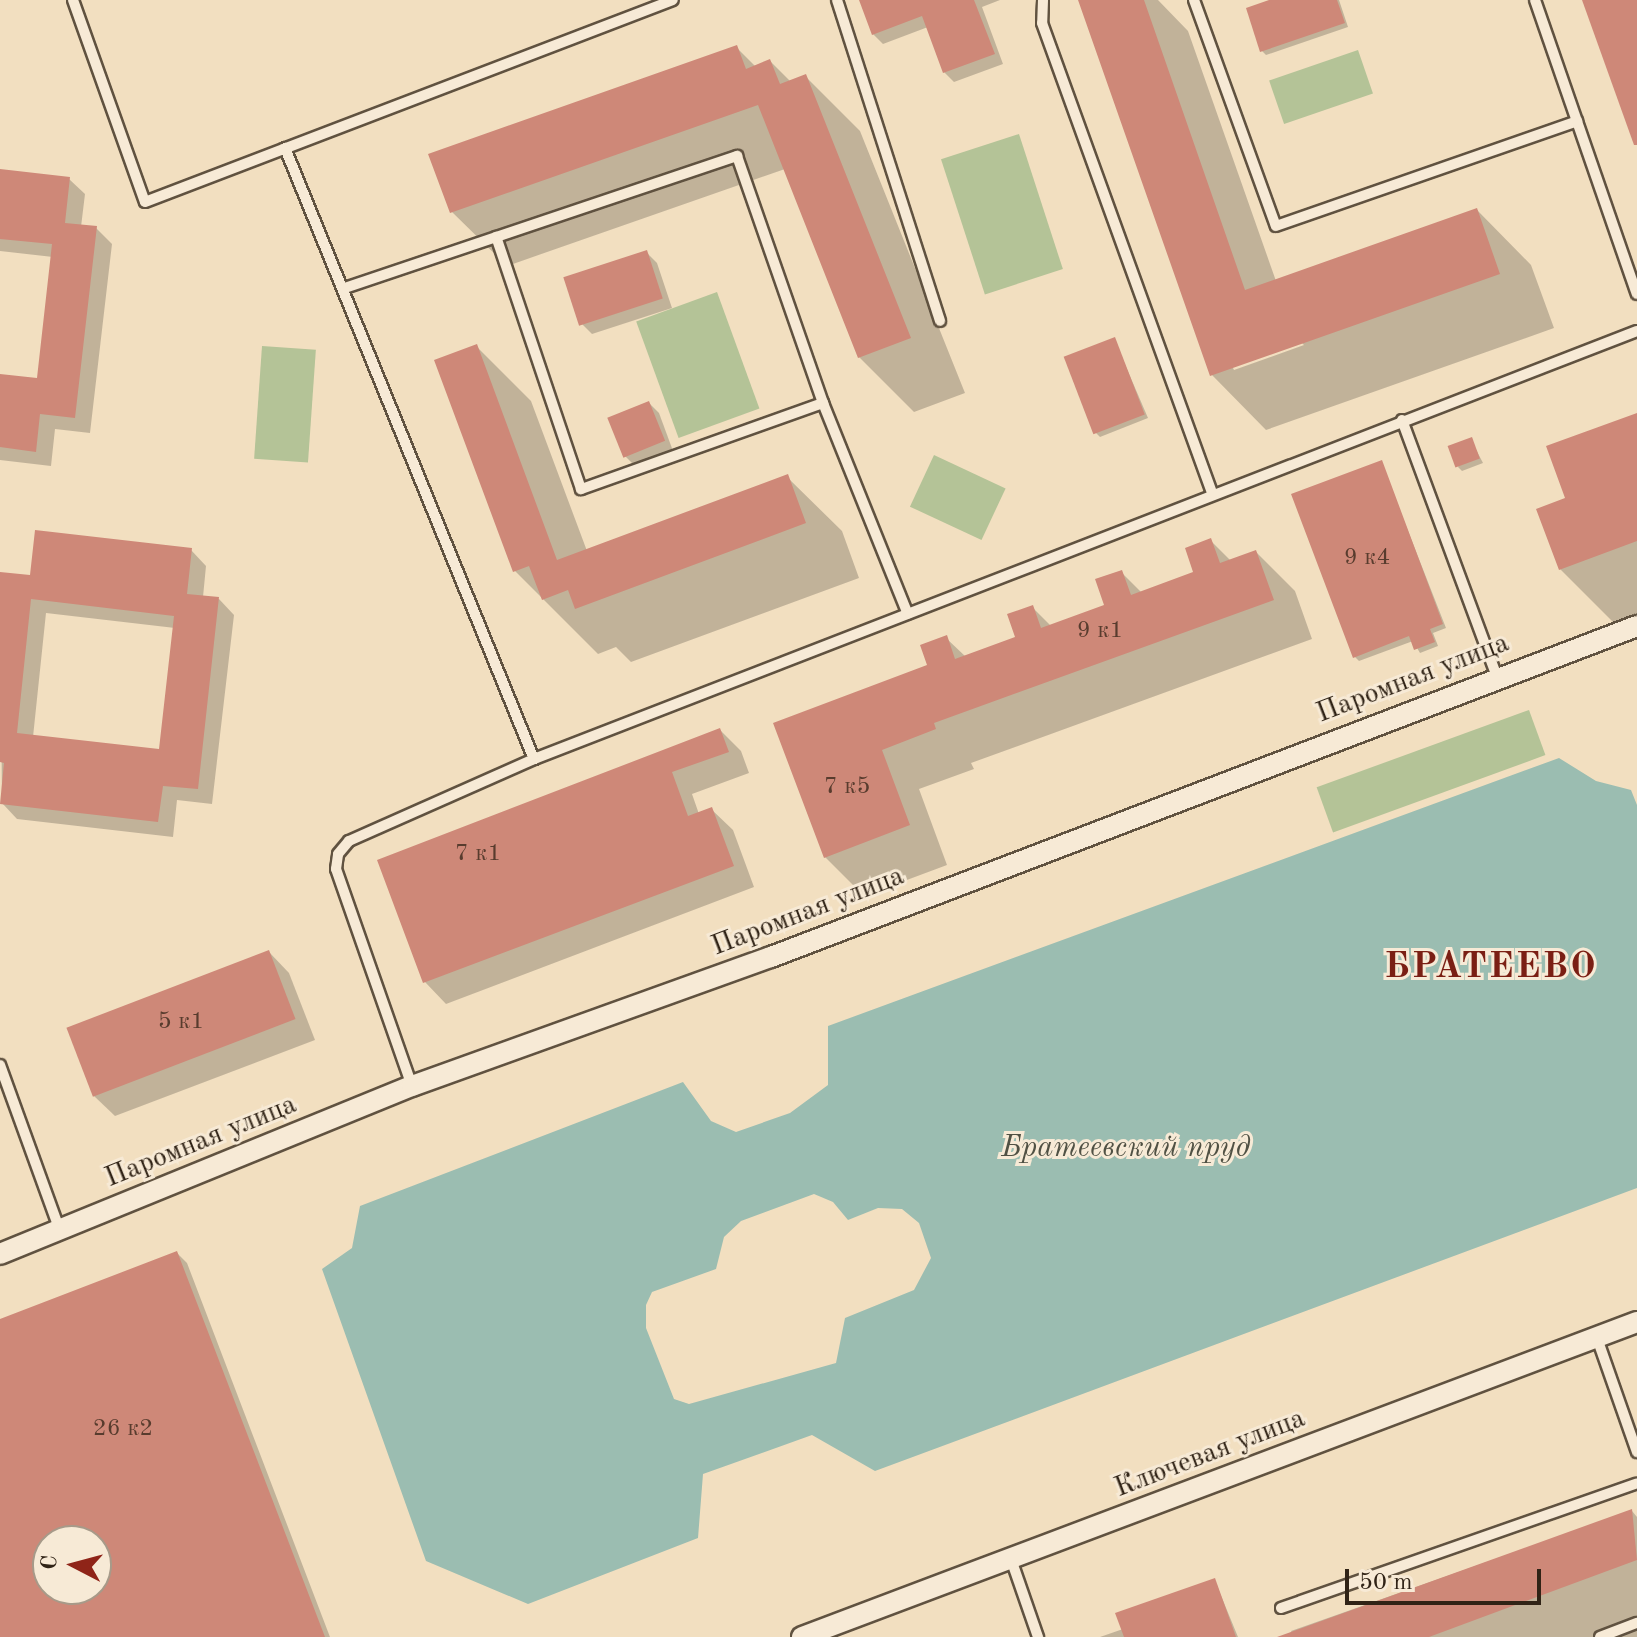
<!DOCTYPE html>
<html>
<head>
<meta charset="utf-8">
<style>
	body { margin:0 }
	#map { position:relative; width:1637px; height:1637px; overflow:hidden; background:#f2dfc0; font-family:"Old Standard TT",serif }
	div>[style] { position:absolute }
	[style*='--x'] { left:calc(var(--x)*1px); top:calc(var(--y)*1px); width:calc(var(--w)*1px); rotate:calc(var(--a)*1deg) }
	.green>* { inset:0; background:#b4c397; transform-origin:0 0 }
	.water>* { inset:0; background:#9bbdb1 }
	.shadow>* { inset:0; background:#0003 }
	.building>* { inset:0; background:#ce8878; transform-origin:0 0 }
	.roads { filter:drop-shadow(2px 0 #605240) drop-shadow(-2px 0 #605240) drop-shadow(0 2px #605240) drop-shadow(0 -2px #605240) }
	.lane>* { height:10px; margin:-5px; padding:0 5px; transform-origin:5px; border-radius:5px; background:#f7ead6 }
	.street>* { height:20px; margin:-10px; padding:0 10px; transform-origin:10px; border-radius:10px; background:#f7ead6 }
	span { translate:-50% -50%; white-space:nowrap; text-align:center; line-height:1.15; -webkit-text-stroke:6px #f7ead6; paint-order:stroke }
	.number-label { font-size:24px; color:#583c2e }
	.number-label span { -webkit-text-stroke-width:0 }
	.street-label { font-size:28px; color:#302316 }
	.water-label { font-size:30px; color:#505144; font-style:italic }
	.district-label { font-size:36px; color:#7a1f14; font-weight:700; letter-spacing:2px }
	.north { position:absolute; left:32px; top:1525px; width:80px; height:80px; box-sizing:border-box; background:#f7ead6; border:2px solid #a79a89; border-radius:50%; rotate:276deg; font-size:22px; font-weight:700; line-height:32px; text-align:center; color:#302316 }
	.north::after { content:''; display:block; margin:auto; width:28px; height:36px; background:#8f2418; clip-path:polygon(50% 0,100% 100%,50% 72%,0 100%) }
	.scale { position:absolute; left:1345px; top:1569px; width:196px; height:36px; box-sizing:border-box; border:4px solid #302316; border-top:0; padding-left:10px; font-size:24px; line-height:28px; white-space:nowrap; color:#302316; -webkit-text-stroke:6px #f7ead6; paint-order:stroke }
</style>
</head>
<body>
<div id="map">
	<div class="green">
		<div style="left:1358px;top:50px;width:46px;height:94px;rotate:71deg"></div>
		<div style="left:1019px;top:134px;width:142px;height:82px;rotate:72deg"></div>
		<div style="left:717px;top:292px;width:124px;height:86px;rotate:70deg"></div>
		<div style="left:262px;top:346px;width:54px;height:113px;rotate:4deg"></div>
		<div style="left:934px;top:455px;width:79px;height:57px;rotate:25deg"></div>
		<div style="left:1529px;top:710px;width:48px;height:226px;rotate:70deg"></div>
	</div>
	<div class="water">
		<div style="clip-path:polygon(evenodd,1559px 758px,1596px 781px,1631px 790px,1637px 805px,1637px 1188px,875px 1471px,812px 1435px,703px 1474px,698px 1538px,528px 1604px,426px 1561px,322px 1269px,352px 1248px,360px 1206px,683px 1082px,711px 1121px,736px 1132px,790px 1113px,828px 1085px,828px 1026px,1559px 758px,814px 1194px,833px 1202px,848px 1220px,878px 1208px,902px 1209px,919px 1223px,931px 1258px,914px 1290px,845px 1318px,836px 1363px,689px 1404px,674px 1399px,646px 1328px,646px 1305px,652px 1292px,716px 1269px,724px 1237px,741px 1221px,814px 1194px)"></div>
	</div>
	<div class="shadow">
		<div style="clip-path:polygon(861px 0,1000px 0,982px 7px,1003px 64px,954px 82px,944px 72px,928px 27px,883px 44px,873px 34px)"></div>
		<div style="clip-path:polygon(evenodd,1080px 0,1158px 0,1188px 31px,1276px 281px,1477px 210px,1531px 265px,1554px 328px,1266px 430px,1212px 375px,1080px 0,1301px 342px,1304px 345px,1234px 370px,1232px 366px,1301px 342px)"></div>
		<div style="clip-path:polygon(1275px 0,1339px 0,1348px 27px,1266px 55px,1262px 51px)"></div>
		<div style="clip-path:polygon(736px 47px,756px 67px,770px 61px,791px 82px,806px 77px,860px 131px,965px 393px,914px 412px,859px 357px,785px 169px,507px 266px,452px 212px)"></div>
		<div style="clip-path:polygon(0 171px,69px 179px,85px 194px,81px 227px,96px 228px,112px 244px,90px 433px,55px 429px,51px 466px,0 460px,0 376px,39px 380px,53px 257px,0 251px)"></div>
		<div style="clip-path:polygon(647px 253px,657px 263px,672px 308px,592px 334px,582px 324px,567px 280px)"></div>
		<div style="clip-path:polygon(1114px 339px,1148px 418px,1100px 437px,1095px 432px)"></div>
		<div style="clip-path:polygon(477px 347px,531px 401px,587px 551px,787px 477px,842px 531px,859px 578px,631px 662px,616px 647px,598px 654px,515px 571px)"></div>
		<div style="clip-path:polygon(649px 403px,659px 413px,673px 451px,635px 466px,625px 456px)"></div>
		<div style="clip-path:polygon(1637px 415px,1637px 631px,1626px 635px,1560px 569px,1567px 499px)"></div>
		<div style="clip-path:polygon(1471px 440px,1483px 463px,1462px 471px,1458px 467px)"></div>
		<div style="clip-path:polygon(1381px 462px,1446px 628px,1433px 633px,1438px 646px,1420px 653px,1413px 641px,1359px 661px,1355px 657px)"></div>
		<div style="clip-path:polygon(1211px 541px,1231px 561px,1256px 552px,1295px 591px,1312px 639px,971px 763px,974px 769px,919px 789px,947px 865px,864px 896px,825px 857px,776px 724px,929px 666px,946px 638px,966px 657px,1018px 638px,1032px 607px,1051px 626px,1107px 606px,1121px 572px,1142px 593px,1196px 574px)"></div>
		<div style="clip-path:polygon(evenodd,191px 550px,206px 566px,203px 597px,219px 599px,234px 615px,212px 804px,177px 800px,173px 837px,17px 819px,2px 803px,0 574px,31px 577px,191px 550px,46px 613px,175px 628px,161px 751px,33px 737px,46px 613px)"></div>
		<div style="clip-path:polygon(720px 730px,741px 751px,749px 773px,692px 794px,699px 814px,711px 809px,733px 830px,754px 887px,446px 1004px,425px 982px)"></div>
		<div style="clip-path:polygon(269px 952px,289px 973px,315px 1040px,115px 1116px,94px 1096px)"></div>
		<div style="clip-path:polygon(evenodd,177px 1253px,187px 1263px,330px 1637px,0 1637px,0 1321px,177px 1253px,48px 1541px,96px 1541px,96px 1589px,48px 1589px,48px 1541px)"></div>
		<div style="clip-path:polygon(1632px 1511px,1637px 1517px,1637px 1637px,1294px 1637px,1291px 1631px)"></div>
		<div style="clip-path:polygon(1215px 1581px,1238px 1637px,1100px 1637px,1123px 1629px)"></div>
	</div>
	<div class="building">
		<div style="clip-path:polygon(859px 0,974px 0,995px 54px,943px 73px,922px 16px,872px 35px)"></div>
		<div style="clip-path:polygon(1078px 0,1144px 0,1245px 290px,1477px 208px,1500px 274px,1210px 376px)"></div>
		<div style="clip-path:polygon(1269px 0,1337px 0,1345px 23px,1260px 52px,1246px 8px)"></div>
		<div style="clip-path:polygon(1582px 0,1637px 0,1637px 145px,1634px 145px)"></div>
		<div style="clip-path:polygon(737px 45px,746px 69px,770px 59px,780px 84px,806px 74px,911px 338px,858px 358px,758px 105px,450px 213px,428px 154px)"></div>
		<div style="clip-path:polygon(0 169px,70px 177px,65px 223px,97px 226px,75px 418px,40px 414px,36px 452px,0 447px,0 374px,37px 378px,52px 244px,0 239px)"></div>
		<div style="left:647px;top:250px;width:51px;height:88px;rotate:72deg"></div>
		<div style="left:1115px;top:337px;width:83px;height:55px;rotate:69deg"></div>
		<div style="clip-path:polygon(477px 344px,557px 560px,788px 474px,806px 523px,575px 609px,568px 590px,542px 600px,529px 566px,513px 572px,434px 360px)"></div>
		<div style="left:649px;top:401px;width:43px;height:45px;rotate:68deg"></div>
		<div style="clip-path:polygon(1637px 413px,1637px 541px,1559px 570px,1536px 509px,1565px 498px,1546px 446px)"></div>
		<div style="left:1472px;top:437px;width:23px;height:26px;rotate:70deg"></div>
		<div style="clip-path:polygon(1382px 460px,1443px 624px,1430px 629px,1435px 642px,1414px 650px,1409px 636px,1353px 658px,1291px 494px)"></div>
		<div style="clip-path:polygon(evenodd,35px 530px,192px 548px,187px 594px,219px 597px,198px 789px,163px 786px,158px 822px,0 804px,4px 763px,0 762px,0 572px,30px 575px,35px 530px,31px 599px,174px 616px,159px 749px,17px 733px,31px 599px)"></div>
		<div style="clip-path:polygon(1211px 538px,1220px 563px,1256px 550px,1274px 600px,934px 723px,936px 729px,882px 750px,910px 825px,824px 858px,773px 723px,927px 665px,920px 645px,947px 635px,955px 659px,1015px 637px,1007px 614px,1033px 605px,1041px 628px,1104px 605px,1095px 579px,1122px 570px,1131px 595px,1193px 572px,1185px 548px)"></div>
		<div style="clip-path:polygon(720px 728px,729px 752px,672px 772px,688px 816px,712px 807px,734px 866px,423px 983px,377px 860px)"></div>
		<div style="left:269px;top:950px;width:74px;height:217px;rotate:69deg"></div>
		<div style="clip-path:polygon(evenodd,177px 1251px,325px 1637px,0 1637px,0 1319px,177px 1251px,48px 1541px,96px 1541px,96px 1589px,48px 1589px,48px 1541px)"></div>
		<div style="clip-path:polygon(1632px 1509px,1637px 1560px,1429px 1637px,1277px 1637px)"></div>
		<div style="clip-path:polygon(1215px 1578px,1236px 1637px,1124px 1637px,1115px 1613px)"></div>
	</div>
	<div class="roads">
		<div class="lane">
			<div style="--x:73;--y:0;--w:214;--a:70.4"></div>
			<div style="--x:145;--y:202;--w:565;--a:-20.94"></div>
			<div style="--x:837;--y:0;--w:337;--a:72.2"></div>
			<div style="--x:1043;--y:0;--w:23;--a:92"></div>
			<div style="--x:1042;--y:23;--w:499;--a:70.1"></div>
			<div style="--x:1194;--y:0;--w:240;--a:70.1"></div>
			<div style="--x:1276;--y:226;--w:319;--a:-19.2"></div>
			<div style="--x:1535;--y:0;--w:311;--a:70.9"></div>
			<div style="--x:285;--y:148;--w:660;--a:67.83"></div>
			<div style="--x:534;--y:759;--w:1183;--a:-21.21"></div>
			<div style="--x:345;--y:288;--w:414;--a:-18.6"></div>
			<div style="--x:737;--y:156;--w:262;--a:70.8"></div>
			<div style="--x:823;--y:403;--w:257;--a:160.4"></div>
			<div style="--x:581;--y:489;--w:266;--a:-108.6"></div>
			<div style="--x:823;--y:403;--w:227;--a:68.1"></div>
			<div style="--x:1402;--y:420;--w:274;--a:69.7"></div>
			<div style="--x:0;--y:1065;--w:177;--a:70.1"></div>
			<div style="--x:412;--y:1086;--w:230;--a:-109.3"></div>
			<div style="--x:336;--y:869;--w:15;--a:-82"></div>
			<div style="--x:338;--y:854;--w:17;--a:-50"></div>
			<div style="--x:349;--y:841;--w:202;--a:-23.9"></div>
			<div style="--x:1597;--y:1338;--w:121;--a:70.7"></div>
			<div style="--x:1011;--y:1559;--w:83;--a:70.9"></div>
			<div style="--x:1281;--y:1608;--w:377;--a:-19.3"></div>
			<div style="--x:1600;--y:1637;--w:40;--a:-21"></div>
		</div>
		<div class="street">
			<div style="--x:0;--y:1254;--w:445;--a:-22.2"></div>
			<div style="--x:412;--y:1086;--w:381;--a:-19.8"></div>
			<div style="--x:771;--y:957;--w:927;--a:-20.92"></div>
			<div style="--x:802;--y:1637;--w:892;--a:-20.67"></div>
		</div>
	</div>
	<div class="number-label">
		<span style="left:1367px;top:559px">9 к4</span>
		<span style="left:1100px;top:632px">9 к1</span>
		<span style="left:847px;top:788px">7 к5</span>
		<span style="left:478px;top:855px">7 к1</span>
		<span style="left:181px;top:1023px">5 к1</span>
		<span style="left:123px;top:1430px">26 к2</span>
	</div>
	<div class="street-label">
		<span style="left:1413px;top:679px;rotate:-21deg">Паромная улица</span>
		<span style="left:808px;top:912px;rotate:-21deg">Паромная улица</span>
		<span style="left:201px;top:1142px;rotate:-22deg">Паромная улица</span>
		<span style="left:1210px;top:1454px;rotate:-21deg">Ключевая улица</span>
	</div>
	<div class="water-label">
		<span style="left:1126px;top:1148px">Братеевский пруд</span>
	</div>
	<div class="district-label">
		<span style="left:1491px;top:969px">БРАТЕЕВО</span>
	</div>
	<div class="north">С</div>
	<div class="scale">50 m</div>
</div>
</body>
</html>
